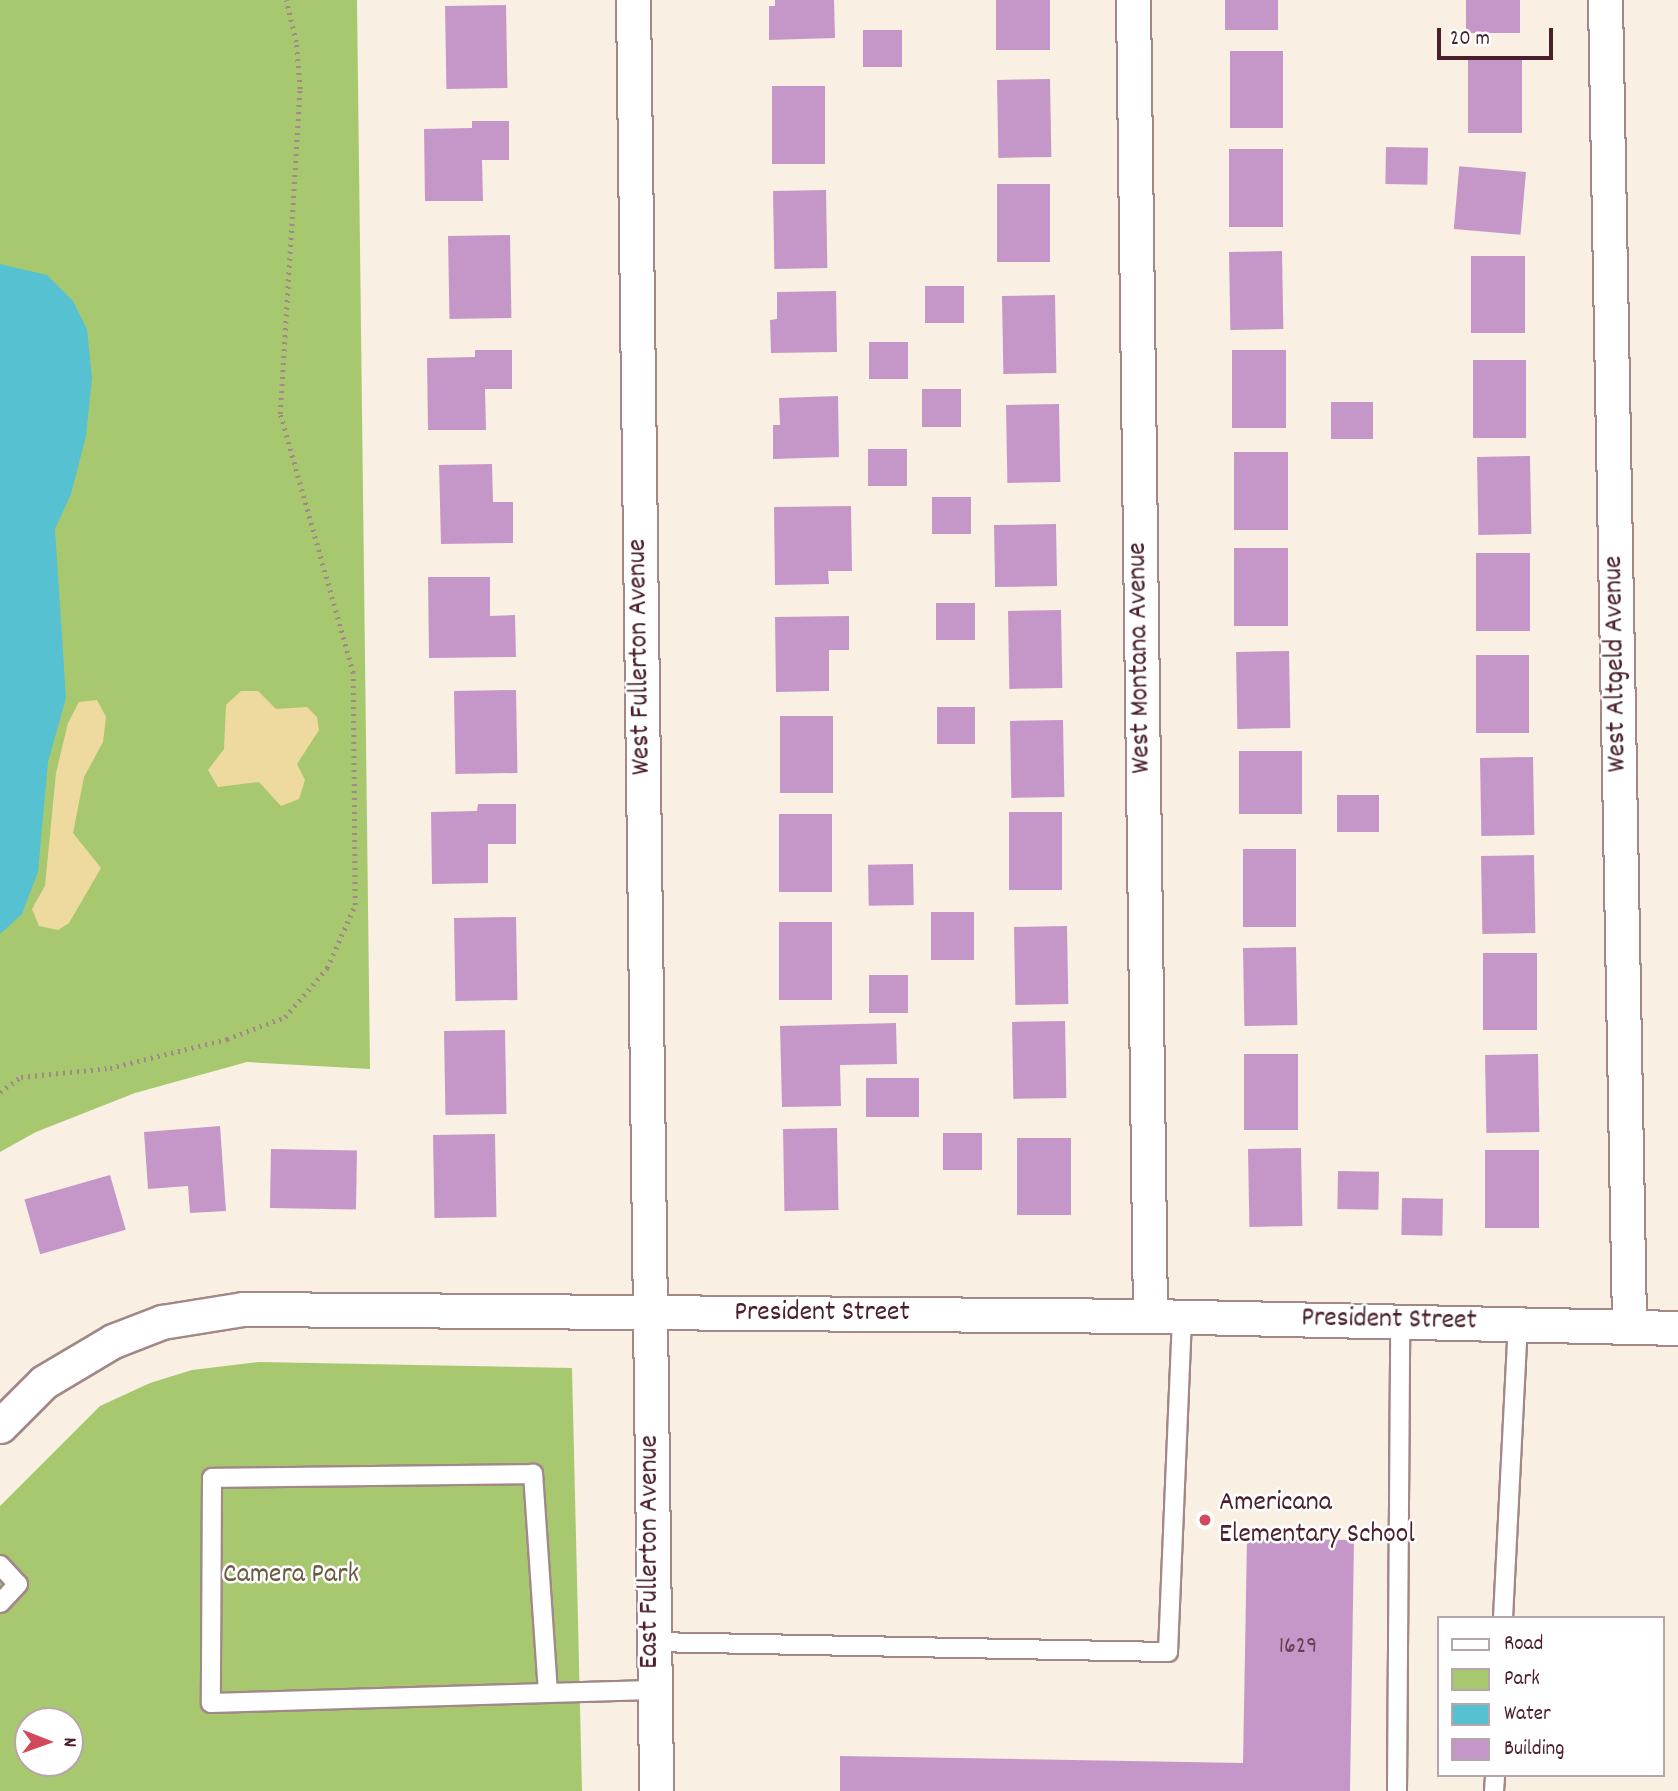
<!DOCTYPE html>
<html>
<head>
<meta charset="utf-8">
<style>
	body { margin:0 }
	#map { position:relative; width:1678px; height:1791px; overflow:hidden; background:#f9f0e3; font-family:Dekko,sans-serif }
	div>[style] { position:absolute }
	[style*='--x'] { left:calc(var(--x)*1px); top:calc(var(--y)*1px); width:calc(var(--w)*1px); rotate:calc(var(--a)*1deg) }
	.green>* { inset:0; background:#a8c870 }
	.sand>* { inset:0; background:#eeda9e }
	.water>* { inset:0; background:#56c1d0 }
	.building>* { inset:0; background:#c597c9; transform-origin:0 0 }
	.path>* { height:4.5px; margin-top:-2.25px; transform-origin:0; background:repeating-linear-gradient(90deg,#a28887 0 2px,transparent 0 7px) }
	.roads { filter:drop-shadow(2px 0 #a28887) drop-shadow(-2px 0 #a28887) drop-shadow(0 2px #a28887) drop-shadow(0 -2px #a28887) }
	.lane>* { height:18px; margin:-9px; padding:0 9px; transform-origin:9px; border-radius:9px; background:#fff }
	.street>* { height:33px; margin:-16.5px; padding:0 16.5px; transform-origin:16.5px; border-radius:16.5px; background:#fff }
	.dots>* { width:19px; height:19px; translate:-50% -50%; box-sizing:border-box; border:4px solid #fff; border-radius:50% }
	span { translate:-50% -50%; white-space:nowrap; text-align:center; line-height:1.15; -webkit-text-stroke:5px #fff; paint-order:stroke }
	.number-label { font-size:24px; color:#693d52 }
	.number-label span { -webkit-text-stroke-width:0 }
	.street-label { font-size:28px; color:#4a1f2b }
	.poi-label { font-size:28px; color:#4a1f2b }
	.left { translate:0 -50%; text-align:left }
	.park-label { font-size:28px; color:#6b5a43 }
	.legend { position:absolute; left:1437px; top:1616px; width:228px; height:161px; box-sizing:border-box; background:#fff; border:2px solid #b7a5aa; margin:0; padding:9px 12px; list-style:none; font-size:21px; color:#4a1f2b }
	.legend li { display:flex; align-items:center; gap:14px; height:35px }
	.legend b { width:35px; border:2px solid #b7a5aa }
	.north { position:absolute; left:14px; top:1707px; width:70px; height:70px; box-sizing:border-box; background:#fff; border:2px solid #b7a5aa; border-radius:50%; rotate:91deg; font-size:19px; font-weight:700; line-height:28px; text-align:center; color:#4a1f2b }
	.north::after { content:''; display:block; margin:auto; width:24px; height:32px; background:#d1495b; clip-path:polygon(50% 0,100% 100%,50% 72%,0 100%) }
	.scale { position:absolute; left:1437px; top:28px; width:116px; height:32px; box-sizing:border-box; border:4px solid #4a1f2b; border-top:0; padding-left:9px; font-size:21px; line-height:24px; white-space:nowrap; color:#4a1f2b; -webkit-text-stroke:5px #fff; paint-order:stroke }
</style>
</head>
<body>
<div id="map">
	<div class="green">
		<div style="clip-path:polygon(0 0,357px 0,370px 1069px,247px 1062px,135px 1093px,36px 1132px,0 1152px)"></div>
		<div style="clip-path:polygon(evenodd,259px 1362px,572px 1368px,582px 1791px,0 1791px,0 1506px,100px 1406px,150px 1383px,192px 1370px,259px 1362px,28px 1721px,70px 1721px,70px 1763px,28px 1763px,28px 1721px)"></div>
	</div>
	<div class="sand">
		<div style="clip-path:polygon(241px 691px,258px 691px,276px 709px,307px 707px,317px 717px,319px 730px,297px 764px,305px 780px,299px 799px,281px 806px,259px 782px,218px 787px,208px 770px,224px 749px,226px 705px)"></div>
		<div style="clip-path:polygon(97px 700px,106px 717px,103px 742px,84px 777px,73px 833px,101px 868px,69px 923px,58px 930px,39px 926px,32px 909px,45px 886px,56px 773px,68px 723px,79px 702px)"></div>
	</div>
	<div class="water">
		<div style="clip-path:polygon(0 264px,47px 275px,73px 301px,87px 329px,92px 378px,86px 436px,71px 494px,55px 529px,66px 698px,48px 762px,38px 872px,22px 914px,0 934px)"></div>
	</div>
	<div class="building">
		<div style="clip-path:polygon(775px 0,834px 0,835px 38px,769px 40px,769px 6px,775px 6px)"></div>
		<div style="left:996px;top:0;width:54px;height:50px"></div>
		<div style="left:1225px;top:0;width:53px;height:30px"></div>
		<div style="left:1466px;top:0;width:54px;height:33px"></div>
		<div style="left:506px;top:5px;width:83px;height:61px;rotate:89deg"></div>
		<div style="left:863px;top:30px;width:39px;height:37px"></div>
		<div style="left:1230px;top:51px;width:53px;height:77px"></div>
		<div style="left:1522px;top:56px;width:77px;height:54px;rotate:90deg"></div>
		<div style="left:1050px;top:79px;width:78px;height:53px;rotate:89deg"></div>
		<div style="left:772px;top:86px;width:53px;height:78px"></div>
		<div style="clip-path:polygon(472px 121px,509px 121px,509px 160px,482px 160px,483px 201px,425px 201px,424px 129px,472px 128px)"></div>
		<div style="left:1386px;top:147px;width:42px;height:37px;rotate:1deg"></div>
		<div style="left:1283px;top:149px;width:78px;height:54px;rotate:90deg"></div>
		<div style="left:1526px;top:172px;width:63px;height:67px;rotate:95deg"></div>
		<div style="left:997px;top:184px;width:53px;height:78px"></div>
		<div style="left:826px;top:190px;width:78px;height:53px;rotate:89deg"></div>
		<div style="left:510px;top:235px;width:83px;height:62px;rotate:89deg"></div>
		<div style="left:1282px;top:251px;width:78px;height:53px;rotate:89deg"></div>
		<div style="left:1471px;top:256px;width:54px;height:77px"></div>
		<div style="left:925px;top:286px;width:39px;height:37px"></div>
		<div style="clip-path:polygon(836px 291px,837px 352px,771px 353px,770px 320px,777px 319px,777px 292px)"></div>
		<div style="left:1055px;top:295px;width:78px;height:53px;rotate:89deg"></div>
		<div style="left:869px;top:342px;width:39px;height:37px"></div>
		<div style="clip-path:polygon(475px 350px,512px 350px,512px 389px,485px 389px,486px 430px,428px 430px,427px 358px,475px 357px)"></div>
		<div style="left:1286px;top:350px;width:78px;height:54px;rotate:90deg"></div>
		<div style="left:1473px;top:360px;width:53px;height:78px"></div>
		<div style="left:961px;top:389px;width:38px;height:39px;rotate:90deg"></div>
		<div style="clip-path:polygon(838px 396px,839px 457px,773px 459px,773px 425px,780px 425px,779px 398px)"></div>
		<div style="left:1331px;top:402px;width:42px;height:37px"></div>
		<div style="left:1059px;top:404px;width:78px;height:53px;rotate:89deg"></div>
		<div style="left:868px;top:449px;width:39px;height:37px"></div>
		<div style="left:1288px;top:452px;width:78px;height:54px;rotate:90deg"></div>
		<div style="left:1530px;top:456px;width:78px;height:53px;rotate:89deg"></div>
		<div style="clip-path:polygon(492px 464px,493px 502px,513px 502px,513px 543px,441px 544px,439px 465px)"></div>
		<div style="left:932px;top:497px;width:39px;height:37px"></div>
		<div style="clip-path:polygon(851px 506px,852px 571px,828px 571px,829px 584px,775px 585px,774px 507px)"></div>
		<div style="left:1056px;top:524px;width:62px;height:62px;rotate:89deg"></div>
		<div style="left:1288px;top:548px;width:78px;height:54px;rotate:90deg"></div>
		<div style="left:1476px;top:553px;width:54px;height:78px"></div>
		<div style="clip-path:polygon(428px 577px,490px 577px,490px 616px,515px 615px,516px 657px,429px 658px)"></div>
		<div style="left:936px;top:603px;width:39px;height:37px"></div>
		<div style="left:1061px;top:610px;width:78px;height:53px;rotate:89deg"></div>
		<div style="clip-path:polygon(849px 616px,849px 650px,829px 650px,829px 691px,776px 692px,775px 617px)"></div>
		<div style="left:1289px;top:651px;width:77px;height:53px;rotate:89deg"></div>
		<div style="left:1476px;top:655px;width:53px;height:78px"></div>
		<div style="left:516px;top:690px;width:83px;height:62px;rotate:89deg"></div>
		<div style="left:937px;top:707px;width:38px;height:37px"></div>
		<div style="left:833px;top:716px;width:77px;height:53px;rotate:90deg"></div>
		<div style="left:1063px;top:720px;width:77px;height:53px;rotate:89deg"></div>
		<div style="left:1302px;top:751px;width:63px;height:63px;rotate:90deg"></div>
		<div style="left:1533px;top:757px;width:78px;height:53px;rotate:89deg"></div>
		<div style="left:1337px;top:795px;width:42px;height:37px"></div>
		<div style="clip-path:polygon(478px 804px,516px 804px,516px 844px,488px 844px,488px 883px,432px 884px,431px 812px,477px 811px)"></div>
		<div style="left:1009px;top:812px;width:53px;height:78px"></div>
		<div style="left:779px;top:814px;width:53px;height:78px"></div>
		<div style="left:1243px;top:849px;width:53px;height:78px"></div>
		<div style="left:1534px;top:855px;width:78px;height:53px;rotate:89deg"></div>
		<div style="left:913px;top:864px;width:41px;height:45px;rotate:89deg"></div>
		<div style="left:931px;top:912px;width:43px;height:48px"></div>
		<div style="left:516px;top:917px;width:83px;height:62px;rotate:89deg"></div>
		<div style="left:779px;top:922px;width:53px;height:78px"></div>
		<div style="left:1067px;top:926px;width:78px;height:53px;rotate:89deg"></div>
		<div style="left:1296px;top:947px;width:78px;height:53px;rotate:89deg"></div>
		<div style="left:1537px;top:953px;width:77px;height:54px;rotate:90deg"></div>
		<div style="left:869px;top:975px;width:39px;height:38px"></div>
		<div style="left:1065px;top:1021px;width:77px;height:53px;rotate:89deg"></div>
		<div style="clip-path:polygon(896px 1023px,897px 1064px,840px 1065px,841px 1106px,782px 1107px,780px 1026px)"></div>
		<div style="left:505px;top:1030px;width:84px;height:61px;rotate:89deg"></div>
		<div style="left:1244px;top:1054px;width:54px;height:76px"></div>
		<div style="left:1538px;top:1054px;width:78px;height:53px;rotate:89deg"></div>
		<div style="left:866px;top:1078px;width:53px;height:39px"></div>
		<div style="clip-path:polygon(220px 1126px,226px 1211px,190px 1213px,188px 1186px,148px 1189px,144px 1132px)"></div>
		<div style="left:837px;top:1128px;width:82px;height:54px;rotate:89deg"></div>
		<div style="left:943px;top:1133px;width:39px;height:37px"></div>
		<div style="left:495px;top:1134px;width:83px;height:62px;rotate:89deg"></div>
		<div style="left:1071px;top:1138px;width:77px;height:54px;rotate:90deg"></div>
		<div style="left:1301px;top:1148px;width:78px;height:53px;rotate:89deg"></div>
		<div style="left:271px;top:1149px;width:86px;height:59px;rotate:1deg"></div>
		<div style="left:1485px;top:1150px;width:54px;height:78px"></div>
		<div style="left:1338px;top:1171px;width:41px;height:38px;rotate:1deg"></div>
		<div style="left:110px;top:1175px;width:57px;height:89px;rotate:74deg"></div>
		<div style="left:1402px;top:1198px;width:41px;height:37px;rotate:1deg"></div>
		<div style="clip-path:polygon(1247px 1539px,1354px 1540px,1350px 1791px,840px 1791px,840px 1756px,1243px 1763px)"></div>
	</div>
	<div class="path">
		<div style="--x:0;--y:1092;--w:26;--a:-36"></div>
		<div style="--x:21;--y:1077;--w:89;--a:-5.8"></div>
		<div style="--x:110;--y:1068;--w:121;--a:-13.9"></div>
		<div style="--x:227;--y:1039;--w:62;--a:-20.8"></div>
		<div style="--x:285;--y:1017;--w:65;--a:-49.4"></div>
		<div style="--x:327;--y:968;--w:69;--a:-66"></div>
		<div style="--x:355;--y:905;--w:232;--a:-90.5"></div>
		<div style="--x:353;--y:673;--w:269;--a:-105.7"></div>
		<div style="--x:280;--y:414;--w:326;--a:-86.5"></div>
		<div style="--x:300;--y:89;--w:47;--a:-94.9"></div>
		<div style="--x:296;--y:42;--w:43;--a:-103.4"></div>
	</div>
	<div class="roads">
		<div class="lane">
			<div style="--x:0;--y:1565;--w:26;--a:47"></div>
			<div style="--x:18;--y:1584;--w:26;--a:133"></div>
			<div style="--x:1503;--y:1618;--w:294;--a:-87.1"></div>
			<div style="--x:651;--y:1642;--w:517;--a:1.11"></div>
			<div style="--x:1168;--y:1652;--w:336;--a:-87.6"></div>
			<div style="--x:548;--y:1693;--w:220;--a:-93.9"></div>
			<div style="--x:533;--y:1474;--w:321;--a:179.3"></div>
			<div style="--x:212;--y:1478;--w:225;--a:90.3"></div>
			<div style="--x:211;--y:1703;--w:337;--a:-1.7"></div>
			<div style="--x:548;--y:1693;--w:104;--a:-1.7"></div>
			<div style="--x:1397;--y:1791;--w:470;--a:-89.6"></div>
			<div style="--x:1494;--y:1791;--w:16;--a:-86"></div>
		</div>
		<div class="street">
			<div style="--x:633;--y:0;--w:1791;--a:89.26"></div>
			<div style="--x:1133;--y:0;--w:1316;--a:89.26"></div>
			<div style="--x:1605;--y:0;--w:1327;--a:88.96"></div>
			<div style="--x:0;--y:1426;--w:62;--a:-45"></div>
			<div style="--x:44;--y:1382;--w:80;--a:-30.7"></div>
			<div style="--x:113;--y:1341;--w:53;--a:-21.2"></div>
			<div style="--x:162;--y:1322;--w:82;--a:-9.1"></div>
			<div style="--x:243;--y:1309;--w:907;--a:0.44"></div>
			<div style="--x:1150;--y:1316;--w:528;--a:1.3"></div>
		</div>
	</div>
	<div class="dots">
		<div style="left:1205px;top:1520px;background:#d1495b"></div>
	</div>
	<div class="number-label">
		<span style="left:1298px;top:1648px">1629</span>
	</div>
	<div class="street-label">
		<span style="left:641px;top:657px;rotate:-91deg">West Fullerton Avenue</span>
		<span style="left:1141px;top:658px;rotate:-91deg">West Montana Avenue</span>
		<span style="left:1617px;top:664px;rotate:-91deg">West Altgeld Avenue</span>
		<span style="left:822px;top:1314px">President Street</span>
		<span style="left:1389px;top:1321px;rotate:1deg">President Street</span>
		<span style="left:651px;top:1552px;rotate:-90deg">East Fullerton Avenue</span>
	</div>
	<div class="poi-label">
		<span class="left" style="left:1219px;top:1520px">Americana<br>Elementary School</span>
	</div>
	<div class="park-label">
		<span style="left:291px;top:1576px">Camera Park</span>
	</div>
	<ul class="legend">
	<li><b style="height:9px;background:#fff"></b>Road</li>
	<li><b style="height:19px;background:#a8c870"></b>Park</li>
	<li><b style="height:19px;background:#56c1d0"></b>Water</li>
	<li><b style="height:19px;background:#c597c9"></b>Building</li>
	</ul>
	<div class="north">N</div>
	<div class="scale">20 m</div>
</div>
</body>
</html>
